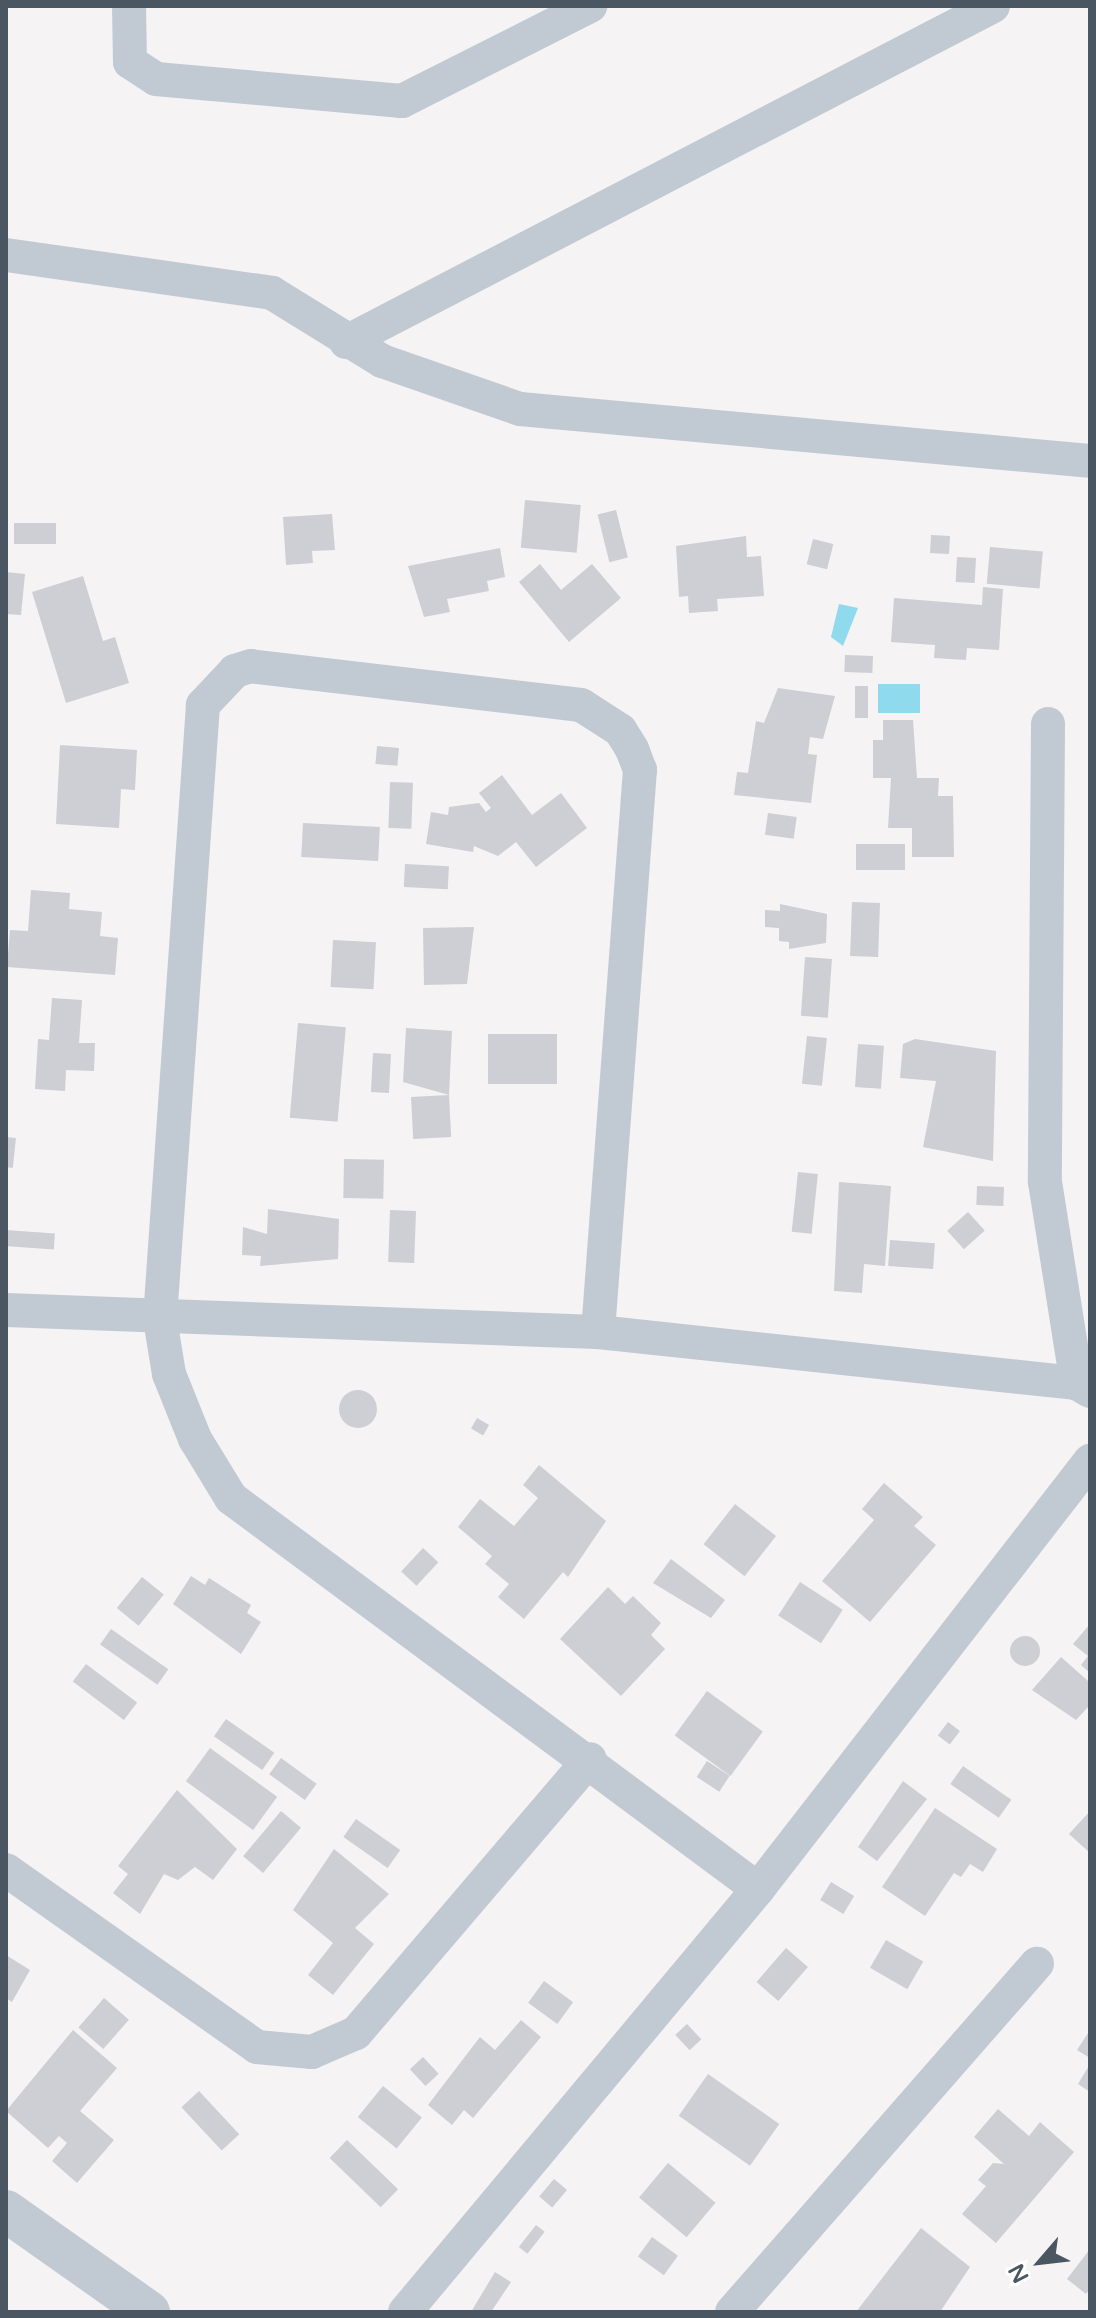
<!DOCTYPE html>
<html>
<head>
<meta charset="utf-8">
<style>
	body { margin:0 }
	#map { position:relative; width:1096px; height:2318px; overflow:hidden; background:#f5f3f3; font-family:"Varela Round",sans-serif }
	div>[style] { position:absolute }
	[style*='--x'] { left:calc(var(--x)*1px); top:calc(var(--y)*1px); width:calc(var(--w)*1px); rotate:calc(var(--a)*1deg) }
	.water>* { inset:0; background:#90daee; transform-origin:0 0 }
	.building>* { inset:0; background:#cdcfd5; transform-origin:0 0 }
	.round { border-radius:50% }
	.minor>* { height:34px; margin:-17px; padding:0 17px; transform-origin:17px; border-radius:17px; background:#c1cad2 }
	.tertiary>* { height:42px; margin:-21px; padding:0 21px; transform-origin:21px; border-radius:21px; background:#c1cad2 }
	span { translate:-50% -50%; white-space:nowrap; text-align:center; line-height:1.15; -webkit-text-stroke:6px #fff; paint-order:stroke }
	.frame { position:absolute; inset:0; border:8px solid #4a5661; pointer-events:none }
	.north { position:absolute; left:1000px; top:2222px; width:80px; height:80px; -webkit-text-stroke:6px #fff; paint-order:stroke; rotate:242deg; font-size:22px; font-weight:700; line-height:32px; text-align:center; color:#4a5661 }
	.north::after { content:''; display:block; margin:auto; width:28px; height:36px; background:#4a5661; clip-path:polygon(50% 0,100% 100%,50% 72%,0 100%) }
</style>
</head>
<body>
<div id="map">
	<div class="water">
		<div style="clip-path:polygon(839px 604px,858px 608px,843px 646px,831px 637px)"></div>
		<div style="left:878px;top:684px;width:42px;height:29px"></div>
	</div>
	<div class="building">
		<div style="left:525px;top:500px;width:56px;height:48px;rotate:5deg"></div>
		<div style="left:616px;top:510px;width:49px;height:19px;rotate:76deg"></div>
		<div style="clip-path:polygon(332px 514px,335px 550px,312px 551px,313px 563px,286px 565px,283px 517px)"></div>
		<div style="left:14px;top:523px;width:42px;height:21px"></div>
		<div style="left:931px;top:535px;width:19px;height:18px;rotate:3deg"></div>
		<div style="clip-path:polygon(746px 536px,747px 557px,761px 556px,764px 596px,717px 599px,718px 611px,689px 613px,688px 596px,679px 597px,676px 546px)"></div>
		<div style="left:813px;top:539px;width:21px;height:26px;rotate:14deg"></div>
		<div style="left:990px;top:547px;width:53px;height:37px;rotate:5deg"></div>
		<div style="clip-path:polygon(500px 548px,505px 577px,487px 581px,489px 591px,447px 599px,450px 612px,424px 617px,408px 566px)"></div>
		<div style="left:957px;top:557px;width:19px;height:25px;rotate:3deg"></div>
		<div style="clip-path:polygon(540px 564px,561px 590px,592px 564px,621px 598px,569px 642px,519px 582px)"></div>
		<div style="clip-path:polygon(6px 572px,25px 574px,21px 615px,6px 614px)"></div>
		<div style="clip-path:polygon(83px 576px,103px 641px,115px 637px,129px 683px,66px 703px,32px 592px)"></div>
		<div style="clip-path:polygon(983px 587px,1003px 589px,999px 650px,967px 648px,966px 660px,934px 658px,935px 645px,891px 642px,894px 598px,982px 605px)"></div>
		<div style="left:845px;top:655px;width:28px;height:17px;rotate:2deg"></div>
		<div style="left:855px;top:686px;width:13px;height:32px"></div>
		<div style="clip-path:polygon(778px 688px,835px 696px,823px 739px,810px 737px,808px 754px,817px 755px,811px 803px,734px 795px,737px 772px,748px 773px,756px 721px,764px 723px)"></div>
		<div style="clip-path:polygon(883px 720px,913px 720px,917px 778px,939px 778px,938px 796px,953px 796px,954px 857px,912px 857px,912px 828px,888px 828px,891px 778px,873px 778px,873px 740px,883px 740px)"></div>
		<div style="clip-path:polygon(60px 745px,137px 750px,135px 790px,121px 789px,119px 828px,56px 824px)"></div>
		<div style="left:377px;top:746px;width:22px;height:18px;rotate:5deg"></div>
		<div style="clip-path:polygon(502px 775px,532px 815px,561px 793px,587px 828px,536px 867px,516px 842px,498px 856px,474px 846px,473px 852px,426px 844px,431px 812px,448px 815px,449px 807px,479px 803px,486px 812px,491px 808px,479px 793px)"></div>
		<div style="left:390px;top:782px;width:23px;height:46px;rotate:2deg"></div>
		<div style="left:768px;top:813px;width:29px;height:22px;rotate:8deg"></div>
		<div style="left:303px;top:823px;width:77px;height:34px;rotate:3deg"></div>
		<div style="left:856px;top:844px;width:49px;height:26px"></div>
		<div style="left:405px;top:864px;width:44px;height:23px;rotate:3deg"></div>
		<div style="clip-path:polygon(31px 890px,70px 893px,69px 909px,102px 912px,100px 936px,118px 938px,115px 975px,7px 967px,10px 930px,28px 931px)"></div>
		<div style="left:852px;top:902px;width:28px;height:54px;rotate:2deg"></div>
		<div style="clip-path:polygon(780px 904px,827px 914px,826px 943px,789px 949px,789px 942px,779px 941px,779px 928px,765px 927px,765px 910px,780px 911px)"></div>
		<div style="clip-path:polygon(474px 927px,467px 984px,424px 985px,423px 928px)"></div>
		<div style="left:333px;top:940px;width:43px;height:47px;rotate:3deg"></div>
		<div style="left:805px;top:957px;width:27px;height:59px;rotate:4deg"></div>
		<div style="clip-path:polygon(52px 998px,82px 1000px,79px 1043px,95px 1043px,94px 1071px,66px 1070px,65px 1091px,35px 1089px,38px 1039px,49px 1040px)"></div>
		<div style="left:298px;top:1023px;width:48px;height:95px;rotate:5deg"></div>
		<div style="clip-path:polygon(406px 1028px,452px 1031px,449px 1095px,403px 1082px)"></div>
		<div style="left:488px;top:1034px;width:69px;height:50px"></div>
		<div style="left:807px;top:1036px;width:20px;height:48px;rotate:6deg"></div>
		<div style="clip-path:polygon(915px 1039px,996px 1051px,993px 1161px,923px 1147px,936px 1081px,900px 1078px,903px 1044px)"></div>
		<div style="left:858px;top:1044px;width:26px;height:43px;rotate:4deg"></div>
		<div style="left:373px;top:1053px;width:18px;height:39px;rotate:3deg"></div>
		<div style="left:449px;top:1095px;width:42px;height:38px;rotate:87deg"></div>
		<div style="left:6px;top:1137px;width:10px;height:30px;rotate:6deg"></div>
		<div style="left:344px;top:1159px;width:40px;height:39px;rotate:1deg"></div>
		<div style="left:798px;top:1172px;width:20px;height:60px;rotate:6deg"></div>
		<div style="clip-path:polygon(839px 1182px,891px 1186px,885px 1266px,864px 1264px,862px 1293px,834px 1291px)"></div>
		<div style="left:977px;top:1186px;width:27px;height:19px;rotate:2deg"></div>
		<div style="clip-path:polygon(268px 1209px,339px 1219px,338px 1259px,260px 1266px,261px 1256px,242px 1255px,243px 1227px,267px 1234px)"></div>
		<div style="left:390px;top:1210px;width:26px;height:52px;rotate:2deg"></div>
		<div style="left:968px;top:1212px;width:25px;height:28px;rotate:48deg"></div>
		<div style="left:6px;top:1230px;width:49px;height:16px;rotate:4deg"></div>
		<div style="left:890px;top:1240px;width:45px;height:26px;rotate:4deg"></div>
		<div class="round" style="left:339px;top:1390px;width:38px;height:38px"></div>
		<div style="left:477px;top:1418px;width:14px;height:12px;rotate:30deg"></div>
		<div style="clip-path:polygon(539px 1465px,606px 1521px,568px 1577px,563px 1572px,524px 1619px,498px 1597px,509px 1584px,485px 1564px,492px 1556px,458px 1527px,480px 1499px,514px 1526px,538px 1498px,523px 1485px)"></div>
		<div style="clip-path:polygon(884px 1483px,923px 1517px,914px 1526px,936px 1545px,870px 1622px,822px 1581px,874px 1520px,862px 1509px)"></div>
		<div style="left:735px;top:1504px;width:52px;height:51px;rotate:38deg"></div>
		<div style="left:423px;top:1548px;width:21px;height:32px;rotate:43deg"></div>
		<div style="clip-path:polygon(671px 1559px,725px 1600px,711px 1618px,653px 1583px)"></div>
		<div style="clip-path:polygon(191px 1576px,205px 1585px,209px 1578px,251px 1605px,247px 1613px,261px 1622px,241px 1654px,173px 1604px)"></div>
		<div style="left:142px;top:1577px;width:28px;height:40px;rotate:39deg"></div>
		<div style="left:800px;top:1582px;width:51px;height:40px;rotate:33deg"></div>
		<div style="clip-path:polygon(608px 1587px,625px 1604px,633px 1596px,661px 1623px,651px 1635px,665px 1649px,621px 1696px,560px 1639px)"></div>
		<div style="clip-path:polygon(1090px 1624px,1090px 1673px,1081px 1665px,1088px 1656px,1073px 1644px)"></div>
		<div style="left:111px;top:1629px;width:70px;height:19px;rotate:35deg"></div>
		<div class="round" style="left:1010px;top:1636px;width:30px;height:30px"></div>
		<div style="clip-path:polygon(1061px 1657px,1088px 1681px,1090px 1705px,1076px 1720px,1032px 1690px)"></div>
		<div style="left:86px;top:1664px;width:64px;height:22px;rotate:37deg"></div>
		<div style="left:707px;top:1691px;width:69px;height:55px;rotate:36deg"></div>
		<div style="left:226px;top:1719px;width:59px;height:21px;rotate:35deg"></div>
		<div style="left:948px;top:1722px;width:15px;height:17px;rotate:37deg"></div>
		<div style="left:210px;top:1748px;width:83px;height:41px;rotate:36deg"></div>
		<div style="left:281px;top:1758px;width:44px;height:20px;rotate:36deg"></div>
		<div style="left:707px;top:1761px;width:27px;height:19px;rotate:33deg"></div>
		<div style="left:963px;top:1766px;width:59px;height:22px;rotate:35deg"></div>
		<div style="clip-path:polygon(903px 1781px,927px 1799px,877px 1861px,858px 1847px)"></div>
		<div style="clip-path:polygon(177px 1790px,237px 1849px,213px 1880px,195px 1867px,178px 1880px,164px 1874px,140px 1914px,113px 1893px,128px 1874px,118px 1866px)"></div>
		<div style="clip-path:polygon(935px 1808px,997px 1849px,983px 1872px,970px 1864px,961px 1877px,954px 1873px,925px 1916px,882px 1887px)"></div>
		<div style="left:281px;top:1811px;width:26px;height:59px;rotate:40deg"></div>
		<div style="clip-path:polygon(1090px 1811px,1090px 1853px,1069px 1834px)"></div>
		<div style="left:356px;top:1819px;width:54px;height:22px;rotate:35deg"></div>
		<div style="clip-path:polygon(334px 1849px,389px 1894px,355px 1928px,374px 1944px,333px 1995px,308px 1975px,333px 1943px,293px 1910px)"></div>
		<div style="left:831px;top:1882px;width:27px;height:21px;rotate:31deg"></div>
		<div style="left:886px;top:1940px;width:43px;height:32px;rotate:30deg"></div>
		<div style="left:786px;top:1948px;width:29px;height:45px;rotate:41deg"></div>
		<div style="clip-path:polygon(6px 1955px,30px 1970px,12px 2002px,6px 1998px)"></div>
		<div style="left:544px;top:1981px;width:36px;height:27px;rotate:36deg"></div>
		<div style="left:104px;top:1998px;width:33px;height:39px;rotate:41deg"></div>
		<div style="clip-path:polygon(521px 2020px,541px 2037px,473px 2118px,464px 2110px,452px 2125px,428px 2105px,480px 2037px,495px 2050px)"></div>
		<div style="left:687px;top:2024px;width:21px;height:16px;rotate:47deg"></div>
		<div style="clip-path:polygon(73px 2030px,117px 2068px,80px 2111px,114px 2140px,77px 2183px,52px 2161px,67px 2143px,59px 2136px,48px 2148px,6px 2111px)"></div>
		<div style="clip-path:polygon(1090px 2030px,1090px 2058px,1077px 2050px)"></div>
		<div style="left:423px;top:2057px;width:23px;height:18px;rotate:47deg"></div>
		<div style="clip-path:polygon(1090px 2064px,1090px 2092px,1078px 2084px)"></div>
		<div style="left:708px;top:2074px;width:87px;height:51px;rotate:35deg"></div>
		<div style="left:383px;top:2086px;width:50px;height:40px;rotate:39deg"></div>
		<div style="left:199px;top:2091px;width:59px;height:24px;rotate:47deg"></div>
		<div style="clip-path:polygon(998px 2109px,1029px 2136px,1040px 2122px,1074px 2152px,996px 2243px,962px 2214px,986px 2186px,978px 2180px,993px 2163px,1004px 2164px,974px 2137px)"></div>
		<div style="left:347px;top:2140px;width:71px;height:25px;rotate:44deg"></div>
		<div style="left:668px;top:2163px;width:62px;height:45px;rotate:40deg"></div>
		<div style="left:554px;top:2179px;width:17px;height:23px;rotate:40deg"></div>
		<div style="left:536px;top:2225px;width:11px;height:28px;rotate:38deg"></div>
		<div style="clip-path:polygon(921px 2228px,970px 2267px,940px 2312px,856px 2312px)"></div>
		<div style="left:652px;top:2237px;width:32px;height:24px;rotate:36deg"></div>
		<div style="clip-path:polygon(1090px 2249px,1090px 2289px,1086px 2294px,1067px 2279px)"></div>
		<div style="clip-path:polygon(495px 2272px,511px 2282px,491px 2312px,471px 2312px)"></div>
	</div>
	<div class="minor">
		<div style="--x:129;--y:6;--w:56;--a:89"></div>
		<div style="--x:130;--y:62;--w:31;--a:33"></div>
		<div style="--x:156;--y:79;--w:247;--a:5.1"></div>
		<div style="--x:402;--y:101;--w:211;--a:-26.8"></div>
		<div style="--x:6;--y:255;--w:269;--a:8.1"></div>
		<div style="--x:272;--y:293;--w:129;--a:31.7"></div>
		<div style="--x:382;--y:361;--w:146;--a:19.2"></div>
		<div style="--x:520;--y:409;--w:572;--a:5.21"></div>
		<div style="--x:346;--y:342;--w:729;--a:-27.44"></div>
		<div style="--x:1048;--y:724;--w:458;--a:90.4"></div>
		<div style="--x:1045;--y:1182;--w:204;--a:81"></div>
		<div style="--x:6;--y:1310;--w:592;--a:2.13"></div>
		<div style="--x:598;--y:1332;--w:482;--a:6.1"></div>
		<div style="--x:1077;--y:1383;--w:15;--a:32"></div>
		<div style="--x:598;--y:1332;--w:564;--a:-85.73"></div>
		<div style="--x:640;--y:770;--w:22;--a:-111"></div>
		<div style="--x:632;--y:749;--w:22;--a:-122"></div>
		<div style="--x:620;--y:730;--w:46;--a:-147.3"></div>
		<div style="--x:581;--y:705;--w:332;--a:-173.3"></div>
		<div style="--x:251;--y:666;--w:17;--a:163"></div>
		<div style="--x:235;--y:671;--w:47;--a:133.3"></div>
		<div style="--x:203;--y:705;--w:616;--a:94.01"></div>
		<div style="--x:160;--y:1319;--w:56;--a:80.7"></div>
		<div style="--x:169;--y:1374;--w:70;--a:68.2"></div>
		<div style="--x:195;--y:1439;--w:69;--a:58.6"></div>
		<div style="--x:231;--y:1498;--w:656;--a:36.57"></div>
		<div style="--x:6;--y:1870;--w:307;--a:35.2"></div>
		<div style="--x:257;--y:2047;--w:55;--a:5.2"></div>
		<div style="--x:312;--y:2052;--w:48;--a:-23.4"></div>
		<div style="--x:356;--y:2033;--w:360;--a:-49.5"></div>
		<div style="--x:405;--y:2312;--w:551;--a:-50.15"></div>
		<div style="--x:758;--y:1889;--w:542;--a:-52.2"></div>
		<div style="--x:732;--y:2312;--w:463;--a:-48.8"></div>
	</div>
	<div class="tertiary">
		<div style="--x:6;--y:2211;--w:175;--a:35.2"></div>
	</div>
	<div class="frame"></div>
	<div class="north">N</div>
</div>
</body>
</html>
